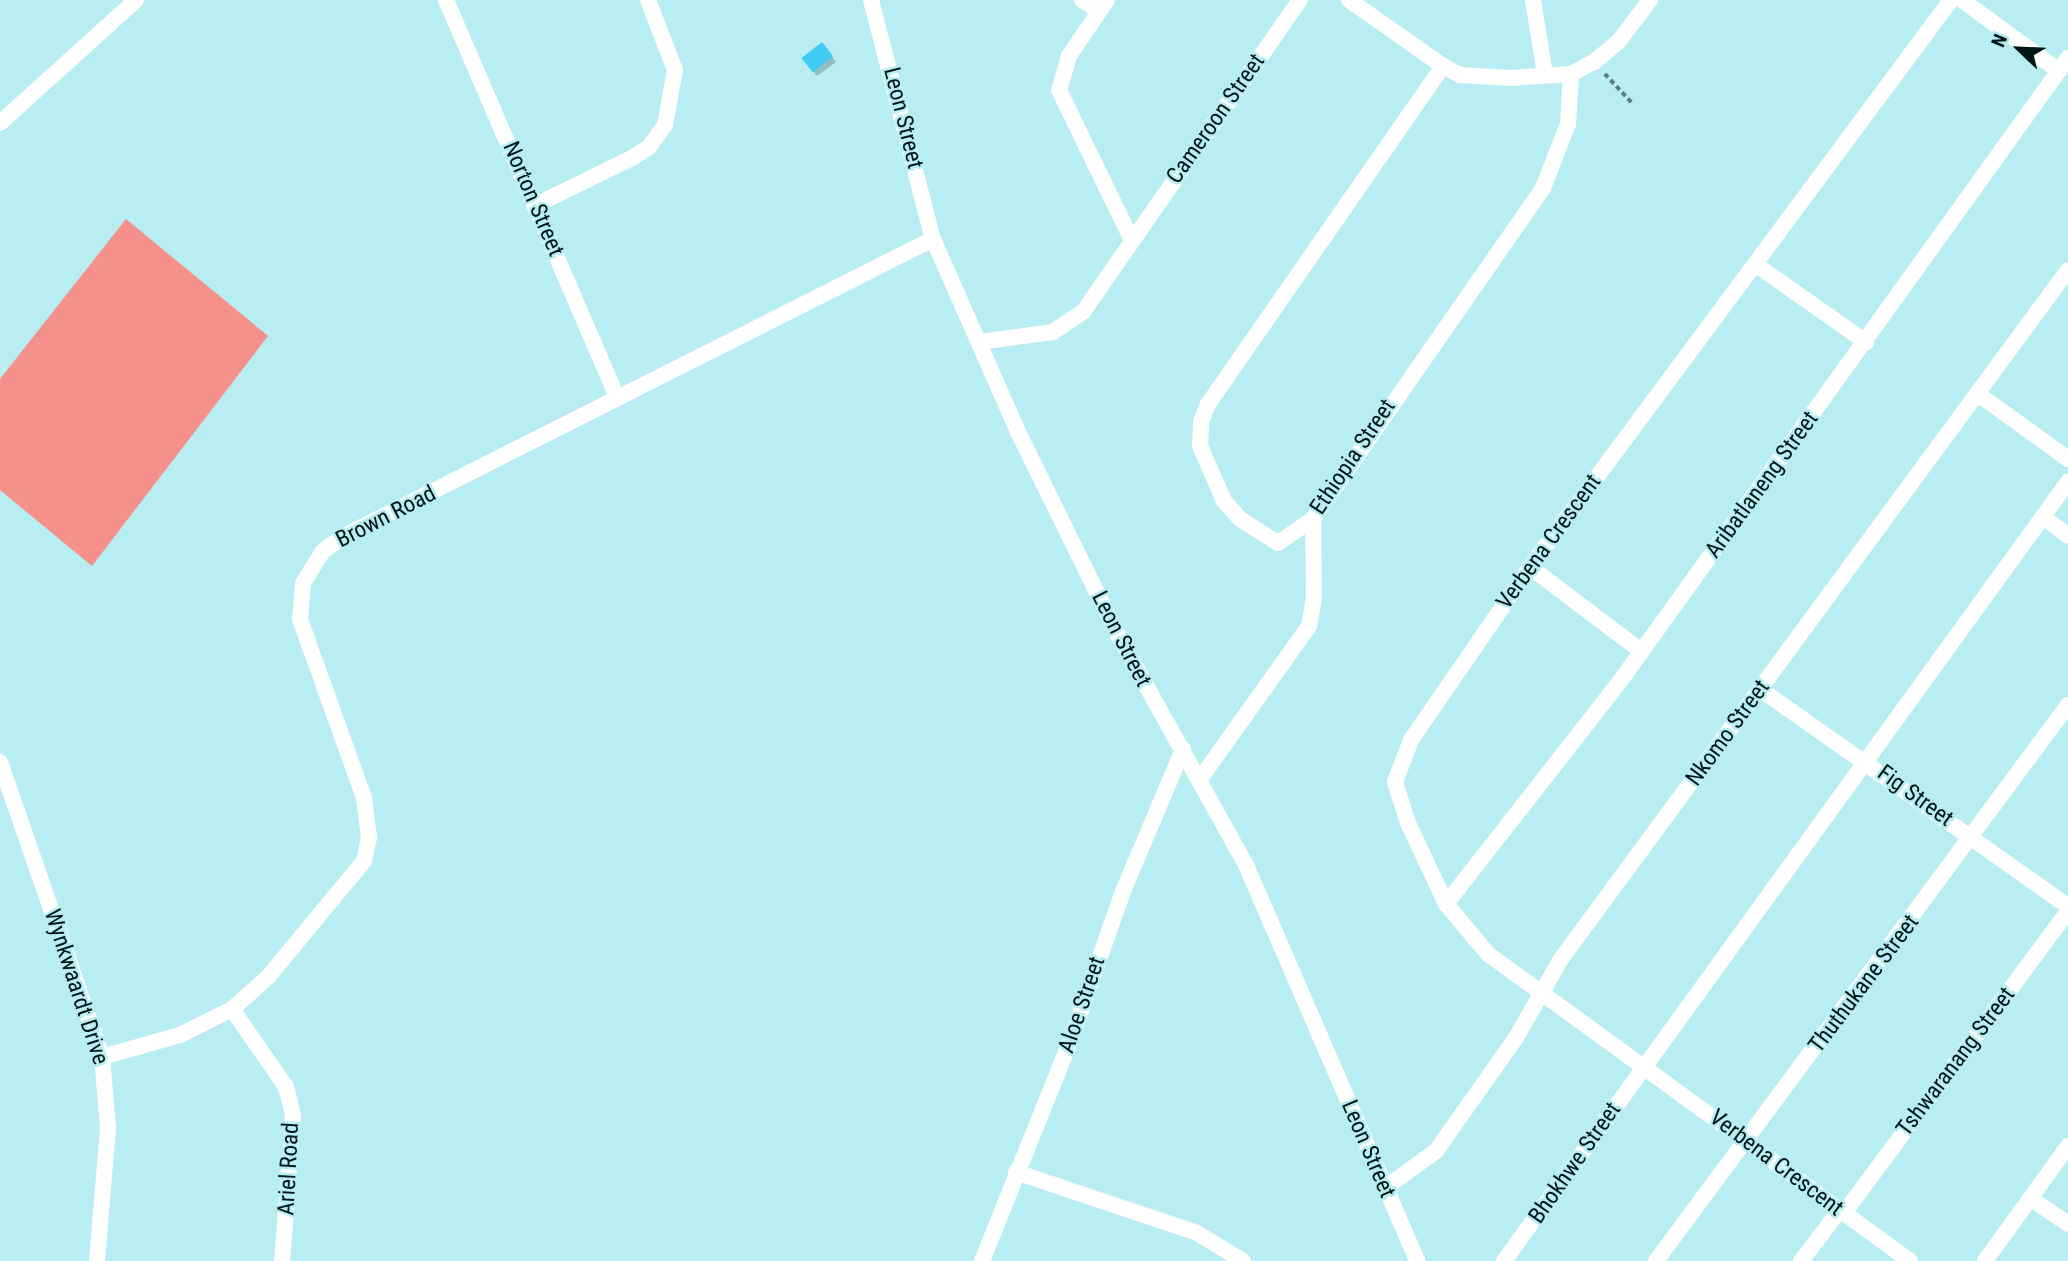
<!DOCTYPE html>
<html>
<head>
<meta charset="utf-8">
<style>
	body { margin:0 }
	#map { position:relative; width:2068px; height:1261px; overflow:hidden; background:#b8edf2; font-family:"Roboto Condensed",sans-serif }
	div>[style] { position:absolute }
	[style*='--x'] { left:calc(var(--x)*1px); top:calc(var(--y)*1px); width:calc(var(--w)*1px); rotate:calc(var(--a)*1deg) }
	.green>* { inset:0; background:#f6908a }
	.shadow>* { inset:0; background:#0003 }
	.building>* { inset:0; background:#40caf5; transform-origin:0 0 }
	.path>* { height:3.5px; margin-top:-1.75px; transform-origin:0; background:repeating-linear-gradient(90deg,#5c7f83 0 5px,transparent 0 8.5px) }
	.street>* { height:16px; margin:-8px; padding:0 8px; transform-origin:8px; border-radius:8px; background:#fff }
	span { translate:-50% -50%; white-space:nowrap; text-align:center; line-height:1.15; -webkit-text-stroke:5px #b8edf2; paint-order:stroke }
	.street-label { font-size:23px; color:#021517 }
	.north { position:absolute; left:1984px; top:14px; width:70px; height:70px; -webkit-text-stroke:5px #b8edf2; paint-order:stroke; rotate:293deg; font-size:19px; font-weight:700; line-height:28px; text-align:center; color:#021517 }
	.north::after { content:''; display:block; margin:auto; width:24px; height:32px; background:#021517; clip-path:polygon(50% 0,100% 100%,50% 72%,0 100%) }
</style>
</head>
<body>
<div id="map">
	<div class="green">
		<div style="clip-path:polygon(126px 219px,268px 336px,92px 566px,0 490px,0 379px)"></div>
	</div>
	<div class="shadow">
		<div style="clip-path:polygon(827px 49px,836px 62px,817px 76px,803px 58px)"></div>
	</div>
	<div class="building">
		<div style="left:822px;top:42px;width:18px;height:26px;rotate:52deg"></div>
	</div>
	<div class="path">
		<div style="--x:1605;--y:74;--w:40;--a:47"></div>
	</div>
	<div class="street">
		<div style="--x:446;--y:0;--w:433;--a:66.7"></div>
		<div style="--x:871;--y:0;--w:247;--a:75.5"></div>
		<div style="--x:933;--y:239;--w:213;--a:66.2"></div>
		<div style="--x:1019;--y:434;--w:224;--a:63.8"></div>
		<div style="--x:1118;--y:635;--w:263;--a:60.9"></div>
		<div style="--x:1246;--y:865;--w:431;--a:66.6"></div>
		<div style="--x:1082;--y:0;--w:20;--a:33"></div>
		<div style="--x:1107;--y:0;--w:68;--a:124.2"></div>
		<div style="--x:1069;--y:56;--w:35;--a:106"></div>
		<div style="--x:1059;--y:90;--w:165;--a:64.1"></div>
		<div style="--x:1349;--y:0;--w:115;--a:35.1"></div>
		<div style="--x:1443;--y:66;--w:19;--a:28"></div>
		<div style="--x:1460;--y:75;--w:50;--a:3.4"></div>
		<div style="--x:1510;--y:78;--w:61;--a:-3.8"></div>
		<div style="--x:1571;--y:74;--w:26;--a:-28"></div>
		<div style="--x:1594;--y:62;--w:33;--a:-40"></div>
		<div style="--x:1619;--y:41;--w:51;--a:-52.9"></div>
		<div style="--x:1533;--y:0;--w:76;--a:80.9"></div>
		<div style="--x:1962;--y:0;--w:120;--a:36.2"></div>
		<div style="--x:1443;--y:66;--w:412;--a:124.8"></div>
		<div style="--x:1208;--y:404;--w:19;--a:111"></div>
		<div style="--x:1201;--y:422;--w:24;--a:92"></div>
		<div style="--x:1200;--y:446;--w:60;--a:66.4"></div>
		<div style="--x:1224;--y:501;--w:24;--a:48"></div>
		<div style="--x:1240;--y:519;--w:45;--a:32.3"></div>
		<div style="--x:1278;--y:543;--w:42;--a:-34.4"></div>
		<div style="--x:1313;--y:519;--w:403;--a:-55.2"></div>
		<div style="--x:1543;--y:188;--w:69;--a:-68.7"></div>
		<div style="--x:1568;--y:124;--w:50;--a:-86.6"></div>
		<div style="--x:0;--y:123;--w:183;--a:-42.1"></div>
		<div style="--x:536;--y:205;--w:107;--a:-26.1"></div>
		<div style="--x:632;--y:158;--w:20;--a:-33"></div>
		<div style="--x:649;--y:147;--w:27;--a:-54"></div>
		<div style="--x:665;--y:125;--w:56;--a:-79.7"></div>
		<div style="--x:675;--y:70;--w:75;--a:-111.1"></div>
		<div style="--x:1755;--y:264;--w:136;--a:35.1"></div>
		<div style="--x:979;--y:342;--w:75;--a:-7.7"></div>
		<div style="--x:1053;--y:332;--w:36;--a:-34"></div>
		<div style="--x:1083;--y:312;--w:380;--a:-55.2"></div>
		<div style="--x:1978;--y:394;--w:111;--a:35.8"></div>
		<div style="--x:2043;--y:517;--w:31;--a:37"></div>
		<div style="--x:1530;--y:567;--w:139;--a:37.1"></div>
		<div style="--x:1760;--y:689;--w:377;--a:35.2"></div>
		<div style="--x:0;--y:762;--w:312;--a:70.9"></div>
		<div style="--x:102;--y:1057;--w:72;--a:85.2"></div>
		<div style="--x:108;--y:1129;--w:132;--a:94.8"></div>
		<div style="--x:1200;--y:779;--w:188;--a:-54.5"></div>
		<div style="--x:1309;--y:626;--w:29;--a:-80"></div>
		<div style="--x:1314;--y:597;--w:78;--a:-90.7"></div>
		<div style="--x:1446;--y:904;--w:284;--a:-52"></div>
		<div style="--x:1621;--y:680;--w:766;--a:-54.3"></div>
		<div style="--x:232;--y:1009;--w:95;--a:55.3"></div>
		<div style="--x:286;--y:1087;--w:30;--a:76"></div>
		<div style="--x:293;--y:1116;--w:145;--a:94.3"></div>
		<div style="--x:102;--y:1057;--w:81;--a:-15.8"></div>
		<div style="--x:180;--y:1035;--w:58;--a:-26.6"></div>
		<div style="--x:232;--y:1009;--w:48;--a:-41.6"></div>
		<div style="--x:268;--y:977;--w:151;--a:-50.4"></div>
		<div style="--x:364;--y:861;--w:24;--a:-78"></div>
		<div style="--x:369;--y:838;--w:40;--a:-97.1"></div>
		<div style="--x:364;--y:798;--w:190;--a:-109.7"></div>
		<div style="--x:300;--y:619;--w:36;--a:-85"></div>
		<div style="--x:303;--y:583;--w:36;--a:-58"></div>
		<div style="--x:322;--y:552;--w:25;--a:-37"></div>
		<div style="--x:342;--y:537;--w:662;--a:-26.76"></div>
		<div style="--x:1016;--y:1172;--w:191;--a:18.6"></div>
		<div style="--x:1197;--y:1233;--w:54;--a:31.3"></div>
		<div style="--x:1385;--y:1188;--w:63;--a:-36"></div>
		<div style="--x:1436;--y:1151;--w:141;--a:-54.8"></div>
		<div style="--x:1517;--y:1036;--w:89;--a:-60.3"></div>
		<div style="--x:1561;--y:959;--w:855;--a:-53.65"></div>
		<div style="--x:2030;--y:1198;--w:46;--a:34.4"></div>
		<div style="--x:1844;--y:1213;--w:376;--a:-53.4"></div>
		<div style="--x:982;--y:1261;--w:236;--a:-68.1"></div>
		<div style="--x:1070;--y:1042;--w:162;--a:-70.6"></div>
		<div style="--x:1124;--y:889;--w:152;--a:-67.1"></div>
		<div style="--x:1504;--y:1261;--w:962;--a:-54.1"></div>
		<div style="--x:1656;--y:1261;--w:692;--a:-53.46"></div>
		<div style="--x:1801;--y:1261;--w:64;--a:-52.6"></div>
		<div style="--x:1910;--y:1261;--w:522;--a:-143.96"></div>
		<div style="--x:1488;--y:954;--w:65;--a:-130"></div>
		<div style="--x:1446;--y:904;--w:89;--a:-115.1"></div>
		<div style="--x:1408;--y:823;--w:43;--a:-107.6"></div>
		<div style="--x:1395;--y:782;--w:45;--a:-69.1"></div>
		<div style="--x:1411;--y:740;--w:210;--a:-55.5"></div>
		<div style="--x:1530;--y:567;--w:706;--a:-53.41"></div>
		<div style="--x:1985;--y:1261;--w:142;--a:-54.2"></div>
	</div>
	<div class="street-label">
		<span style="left:903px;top:118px;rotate:76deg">Leon Street</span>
		<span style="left:1216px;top:119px;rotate:-55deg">Cameroon Street</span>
		<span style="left:533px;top:199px;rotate:67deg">Norton Street</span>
		<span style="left:1353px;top:457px;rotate:-56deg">Ethiopia Street</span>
		<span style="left:1762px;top:485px;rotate:-54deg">Aribatlaneng Street</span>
		<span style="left:386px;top:517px;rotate:-27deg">Brown Road</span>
		<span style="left:1549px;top:542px;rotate:-54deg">Verbena Crescent</span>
		<span style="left:1121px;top:639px;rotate:63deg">Leon Street</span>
		<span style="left:1728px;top:733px;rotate:-54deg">Nkomo Street</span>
		<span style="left:1915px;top:796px;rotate:36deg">Fig Street</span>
		<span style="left:1864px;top:984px;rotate:-53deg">Thuthukane Street</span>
		<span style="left:76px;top:987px;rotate:72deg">Wynkwaardt Drive</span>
		<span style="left:1082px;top:1005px;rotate:-71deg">Aloe Street</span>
		<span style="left:1956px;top:1062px;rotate:-53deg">Tshwaranang Street</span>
		<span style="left:1368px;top:1149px;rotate:67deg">Leon Street</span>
		<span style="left:1575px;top:1163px;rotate:-55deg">Bhokhwe Street</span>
		<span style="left:1776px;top:1163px;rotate:37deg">Verbena Crescent</span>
		<span style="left:289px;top:1169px;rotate:-87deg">Ariel Road</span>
	</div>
	<div class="north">N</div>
</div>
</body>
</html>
